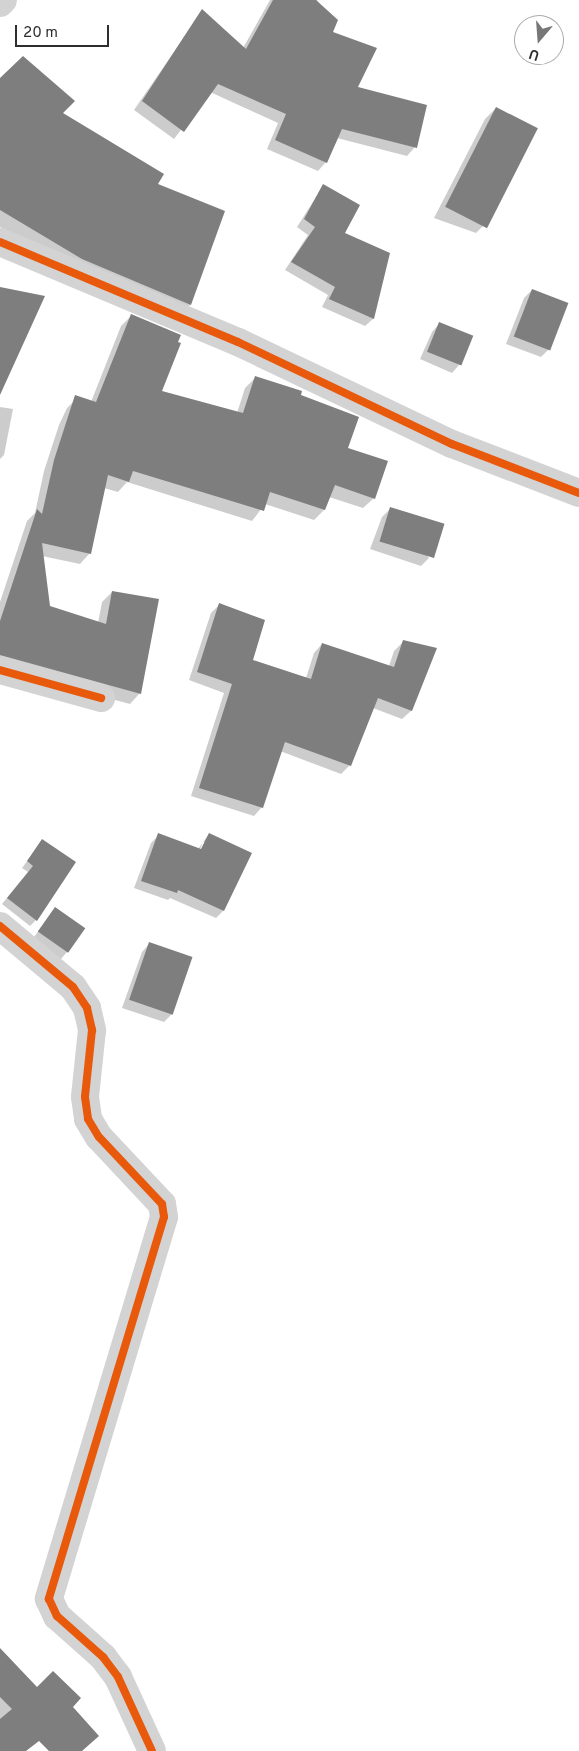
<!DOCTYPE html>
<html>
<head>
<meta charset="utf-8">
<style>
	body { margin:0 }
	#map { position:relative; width:579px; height:1751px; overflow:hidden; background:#fff; font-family:Overpass,sans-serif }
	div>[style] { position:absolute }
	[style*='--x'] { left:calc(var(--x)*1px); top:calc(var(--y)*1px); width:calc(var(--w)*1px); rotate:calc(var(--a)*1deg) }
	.shadow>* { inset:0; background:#0003 }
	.building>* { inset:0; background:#7e7e7e; transform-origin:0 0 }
	.minor>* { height:28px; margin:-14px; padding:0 14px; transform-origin:14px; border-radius:14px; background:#d3d3d3 }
	.cycleway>* { height:8px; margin:-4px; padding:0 4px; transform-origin:4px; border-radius:4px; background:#e8590c }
	span { translate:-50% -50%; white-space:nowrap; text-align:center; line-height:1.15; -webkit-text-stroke:5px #fff; paint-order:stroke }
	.north { position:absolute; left:514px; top:15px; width:50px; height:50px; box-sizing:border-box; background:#fff; border:1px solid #ababab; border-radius:50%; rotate:198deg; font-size:14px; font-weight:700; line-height:20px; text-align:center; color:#2e2e2e }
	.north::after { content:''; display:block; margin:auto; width:18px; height:22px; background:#777; clip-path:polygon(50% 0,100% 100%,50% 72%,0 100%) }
	.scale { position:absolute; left:15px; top:25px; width:94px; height:22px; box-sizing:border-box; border:2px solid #2e2e2e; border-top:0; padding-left:6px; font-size:15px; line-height:18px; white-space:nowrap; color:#2e2e2e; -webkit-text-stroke:4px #fff; paint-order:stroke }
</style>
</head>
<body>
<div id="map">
	<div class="shadow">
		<div style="clip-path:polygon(270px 0,317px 0,356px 88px,415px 147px,407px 156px,337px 138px,326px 162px,318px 171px,267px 149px,278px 123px,210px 92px,174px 139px,134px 110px,202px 11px,243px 48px)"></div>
		<div style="clip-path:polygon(0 80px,61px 113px,156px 185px,223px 212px,190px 305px,179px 316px,71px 270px,0 227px)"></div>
		<div style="clip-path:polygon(496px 108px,487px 222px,476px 233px,434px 218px,485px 119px)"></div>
		<div style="clip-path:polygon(323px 186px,343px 233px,389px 254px,373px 319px,365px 326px,322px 307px,328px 295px,285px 270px,308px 235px,297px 227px)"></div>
		<div style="clip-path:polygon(532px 290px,549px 349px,541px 357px,506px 344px,524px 298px)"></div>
		<div style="clip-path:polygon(131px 316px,160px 392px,237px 413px,245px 388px,256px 377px,299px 396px,346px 448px,374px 498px,363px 508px,329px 497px,324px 510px,314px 520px,265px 504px,252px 521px,127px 482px,118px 492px,104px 488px,90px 553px,80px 564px,42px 556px,49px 607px,98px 623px,102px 602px,112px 592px,140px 693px,130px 704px,0 669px,0 602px,27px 521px,35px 513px,44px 471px,59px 425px,67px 408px,78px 397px,91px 402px,121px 326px)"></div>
		<div style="clip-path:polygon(439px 324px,459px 365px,452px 373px,420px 359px,432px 332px)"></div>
		<div style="clip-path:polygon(0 407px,13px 409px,4px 455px,0 459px)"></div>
		<div style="clip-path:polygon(390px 509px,429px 558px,421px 566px,370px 549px,382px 517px)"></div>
		<div style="clip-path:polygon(219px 605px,252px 661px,306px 678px,314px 653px,322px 644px,389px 666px,394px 651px,403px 642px,436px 649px,411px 711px,402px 719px,373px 708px,350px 765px,341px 774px,280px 751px,262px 807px,254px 816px,191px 796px,224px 693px,189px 680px,211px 613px)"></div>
		<div style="clip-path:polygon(evenodd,209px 834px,223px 911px,216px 918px,170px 898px,168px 900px,134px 888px,151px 843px,159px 835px,198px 849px,209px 834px,203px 842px,206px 842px,200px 855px,198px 854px,203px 842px)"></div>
		<div style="clip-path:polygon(42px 841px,36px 920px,30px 926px,2px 904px,28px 872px,22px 868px)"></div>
		<div style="clip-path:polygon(55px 909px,67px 952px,60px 960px,31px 941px)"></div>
		<div style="clip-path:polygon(149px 944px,172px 1014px,164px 1022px,122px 1008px,142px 952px)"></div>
		<div style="clip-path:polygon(0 1650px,37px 1689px,26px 1751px,0 1751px)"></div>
	</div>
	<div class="building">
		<div style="clip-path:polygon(273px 0,316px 0,338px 20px,333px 32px,377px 48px,358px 87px,427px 105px,417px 148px,342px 129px,327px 163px,275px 140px,286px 114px,218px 84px,184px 132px,142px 101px,202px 9px,246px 49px)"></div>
		<div style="clip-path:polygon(23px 56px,75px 101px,63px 113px,164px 174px,158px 184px,225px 211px,191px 305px,82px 259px,0 210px,0 78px)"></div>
		<div style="left:496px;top:107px;width:47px;height:112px;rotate:27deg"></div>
		<div style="clip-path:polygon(323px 184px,360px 205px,345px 233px,390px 253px,374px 319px,329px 299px,335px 287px,291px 262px,315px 227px,304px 219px)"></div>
		<div style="clip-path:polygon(0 287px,45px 296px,0 395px)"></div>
		<div style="left:532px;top:289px;width:39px;height:51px;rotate:21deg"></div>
		<div style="clip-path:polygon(131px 314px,181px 335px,178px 342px,181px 343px,162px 391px,243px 413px,255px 376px,302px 391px,301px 395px,359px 417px,348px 448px,388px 461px,375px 499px,335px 485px,325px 510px,270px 492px,264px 511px,133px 471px,129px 482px,108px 475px,91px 554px,42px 543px,50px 606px,106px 624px,112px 591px,159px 599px,141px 694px,0 655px,0 621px,37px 509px,42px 514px,54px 460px,75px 395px,96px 402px)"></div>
		<div style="left:439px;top:322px;width:37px;height:32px;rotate:22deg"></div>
		<div style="left:390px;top:507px;width:57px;height:36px;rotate:17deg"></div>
		<div style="clip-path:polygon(219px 603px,265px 620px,253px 660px,311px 679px,322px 643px,394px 667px,403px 640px,437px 648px,412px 711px,378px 698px,351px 766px,285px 742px,263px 808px,199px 788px,232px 684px,197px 672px)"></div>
		<div style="clip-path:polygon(158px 833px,201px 849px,209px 833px,252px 853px,224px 911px,178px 890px,177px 893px,141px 881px)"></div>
		<div style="clip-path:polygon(42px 839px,76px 862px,37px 921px,7px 898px,33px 866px,27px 861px)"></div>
		<div style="left:55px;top:907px;width:37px;height:30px;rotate:35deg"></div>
		<div style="left:149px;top:942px;width:46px;height:61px;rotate:19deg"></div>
		<div style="clip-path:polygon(0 1648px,37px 1687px,53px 1671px,81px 1698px,73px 1707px,99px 1736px,82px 1751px,49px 1751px,39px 1741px,26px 1751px,0 1751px,0 1719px,12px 1709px,0 1697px)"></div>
	</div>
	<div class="minor">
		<div style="--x:0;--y:3;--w:4;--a:-45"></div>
		<div style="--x:0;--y:242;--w:258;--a:22.8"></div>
		<div style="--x:238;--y:342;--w:237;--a:25.5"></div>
		<div style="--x:452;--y:444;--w:136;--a:21.1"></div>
		<div style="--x:0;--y:670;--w:105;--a:15.5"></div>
		<div style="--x:0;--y:926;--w:95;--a:39.9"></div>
		<div style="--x:73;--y:987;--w:25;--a:56"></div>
		<div style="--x:87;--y:1008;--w:23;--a:77"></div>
		<div style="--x:92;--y:1030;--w:67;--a:96"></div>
		<div style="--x:85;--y:1097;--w:22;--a:82"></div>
		<div style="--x:88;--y:1119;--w:21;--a:59"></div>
		<div style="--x:99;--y:1137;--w:92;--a:46.8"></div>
		<div style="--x:162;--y:1204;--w:13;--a:81"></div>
		<div style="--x:164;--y:1217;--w:399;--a:106.8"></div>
		<div style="--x:49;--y:1599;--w:19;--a:65"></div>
		<div style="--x:57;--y:1616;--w:62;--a:41.7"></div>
		<div style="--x:103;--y:1657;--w:25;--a:53"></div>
		<div style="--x:118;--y:1677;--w:81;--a:65.3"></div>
	</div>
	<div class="cycleway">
		<div style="--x:0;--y:242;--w:258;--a:22.8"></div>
		<div style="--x:238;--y:342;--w:237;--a:25.5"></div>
		<div style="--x:452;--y:444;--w:136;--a:21.1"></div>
		<div style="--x:0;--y:670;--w:105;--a:15.5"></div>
		<div style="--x:0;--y:926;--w:95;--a:39.9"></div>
		<div style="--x:73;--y:987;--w:25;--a:56"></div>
		<div style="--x:87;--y:1008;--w:23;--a:77"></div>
		<div style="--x:92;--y:1030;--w:67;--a:96"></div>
		<div style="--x:85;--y:1097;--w:22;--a:82"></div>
		<div style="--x:88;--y:1119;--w:21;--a:59"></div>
		<div style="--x:99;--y:1137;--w:92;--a:46.8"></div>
		<div style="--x:162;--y:1204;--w:13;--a:81"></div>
		<div style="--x:164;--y:1217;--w:399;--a:106.8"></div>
		<div style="--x:49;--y:1599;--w:19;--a:65"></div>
		<div style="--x:57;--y:1616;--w:62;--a:41.7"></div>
		<div style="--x:103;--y:1657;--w:25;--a:53"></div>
		<div style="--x:118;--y:1677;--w:81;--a:65.3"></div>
	</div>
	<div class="north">U</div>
	<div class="scale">20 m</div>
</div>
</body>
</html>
